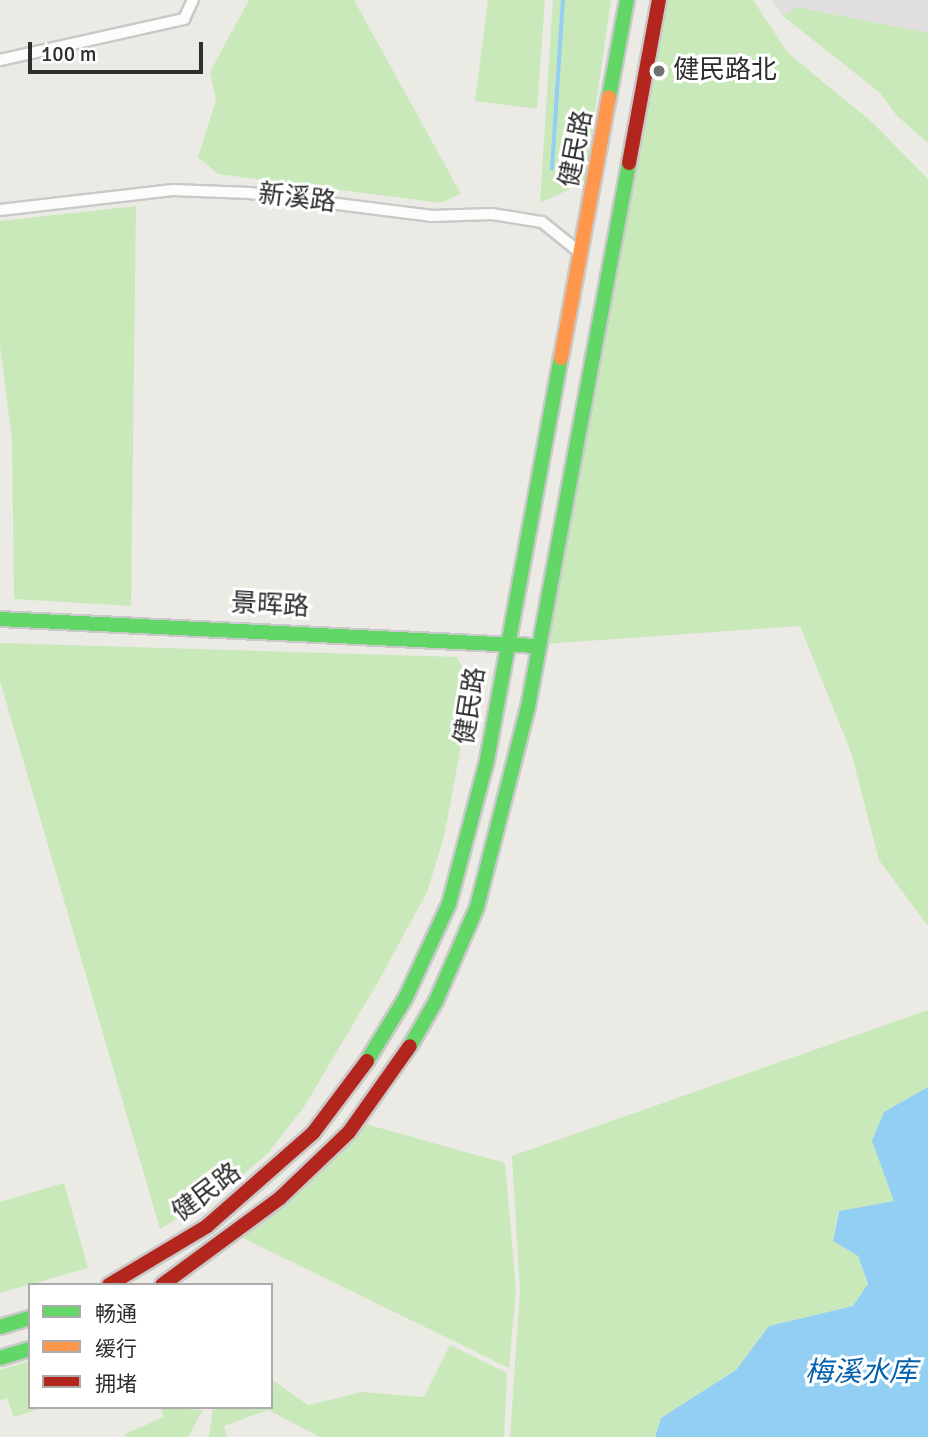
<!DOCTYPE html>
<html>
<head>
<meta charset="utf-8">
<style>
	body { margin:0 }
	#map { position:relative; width:928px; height:1437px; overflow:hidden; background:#eceae4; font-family:Signika,"Noto Sans SC",sans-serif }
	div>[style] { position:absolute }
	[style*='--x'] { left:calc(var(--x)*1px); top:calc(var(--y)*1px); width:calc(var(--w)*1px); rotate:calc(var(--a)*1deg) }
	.industrial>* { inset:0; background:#e1dedf }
	.green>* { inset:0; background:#c9e9bb }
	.water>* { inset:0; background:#93cff2 }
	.stream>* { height:3.5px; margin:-1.75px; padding:0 1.75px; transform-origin:1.75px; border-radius:1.75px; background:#93cff2 }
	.roads { filter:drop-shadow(2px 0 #cac9c9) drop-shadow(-2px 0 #cac9c9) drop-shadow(0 2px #cac9c9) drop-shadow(0 -2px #cac9c9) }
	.street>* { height:10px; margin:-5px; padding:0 5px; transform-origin:5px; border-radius:5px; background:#fcfcfb }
	.fast>* { height:14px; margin:-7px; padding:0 7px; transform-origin:7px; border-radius:7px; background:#63d668 }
	.slow>* { height:14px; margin:-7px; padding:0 7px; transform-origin:7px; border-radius:7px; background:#ff974d }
	.jam>* { height:14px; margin:-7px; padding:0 7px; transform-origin:7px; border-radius:7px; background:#b3261e }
	.dots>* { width:19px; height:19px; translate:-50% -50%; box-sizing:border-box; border:4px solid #fff; border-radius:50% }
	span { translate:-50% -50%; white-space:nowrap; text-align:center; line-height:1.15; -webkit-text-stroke:6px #fff; paint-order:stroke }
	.poi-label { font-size:26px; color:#2e2e2e }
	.left { translate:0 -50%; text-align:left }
	.street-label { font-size:26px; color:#2e2e2e }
	.water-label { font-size:28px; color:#0460ac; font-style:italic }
	.legend { position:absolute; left:28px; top:1283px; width:245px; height:126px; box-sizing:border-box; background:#fff; border:2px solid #ababab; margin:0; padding:9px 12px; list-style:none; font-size:21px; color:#2e2e2e }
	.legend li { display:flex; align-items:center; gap:14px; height:35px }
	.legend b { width:35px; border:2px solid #ababab }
	.scale { position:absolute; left:28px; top:42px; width:175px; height:32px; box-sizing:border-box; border:4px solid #2e2e2e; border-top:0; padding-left:9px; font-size:21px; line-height:24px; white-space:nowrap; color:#2e2e2e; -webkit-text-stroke:5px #fff; paint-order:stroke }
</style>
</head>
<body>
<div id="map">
	<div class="industrial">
		<div style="clip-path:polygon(772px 0,928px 0,928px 33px,797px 7px,783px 16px)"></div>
	</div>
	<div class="green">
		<div style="clip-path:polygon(249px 0,354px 0,461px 194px,440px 203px,218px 174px,198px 157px,216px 100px,210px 72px)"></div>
		<div style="clip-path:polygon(488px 0,545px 0,537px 109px,475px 101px)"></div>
		<div style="clip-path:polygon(553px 0,611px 0,585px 182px,540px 203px)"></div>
		<div style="clip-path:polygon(665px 0,753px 0,788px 53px,873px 123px,928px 179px,928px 926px,879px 860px,851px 752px,800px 626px,544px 644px)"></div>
		<div style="clip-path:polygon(797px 7px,928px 33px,928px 143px,897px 116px,880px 93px,783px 16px)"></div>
		<div style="clip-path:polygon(136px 206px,131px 606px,14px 599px,12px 440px,0 346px,0 221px)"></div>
		<div style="clip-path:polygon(0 643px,457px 657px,472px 687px,444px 837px,427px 892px,378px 982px,304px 1107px,267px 1154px,226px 1189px,160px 1229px,0 681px)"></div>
		<div style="clip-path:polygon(928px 1010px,928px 1087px,884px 1112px,895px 1201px,838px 1211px,833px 1241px,858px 1256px,868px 1285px,853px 1306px,769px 1326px,736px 1370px,661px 1418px,655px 1437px,510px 1437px,520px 1291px,512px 1156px)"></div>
		<div style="clip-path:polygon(362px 1123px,505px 1163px,516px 1289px,509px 1368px,243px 1238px)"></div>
		<div style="clip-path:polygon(64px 1183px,88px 1268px,0 1293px,0 1202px)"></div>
		<div style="clip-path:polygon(450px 1345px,507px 1373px,504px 1437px,320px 1437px,268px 1410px,224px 1426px,227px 1437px,209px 1437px,213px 1407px,271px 1407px,271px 1379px,308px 1405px,362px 1392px,424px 1397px)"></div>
		<div style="clip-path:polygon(30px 1361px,30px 1407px,45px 1407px,14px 1417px,7px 1398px,0 1400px,0 1370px)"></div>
		<div style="clip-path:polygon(160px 1407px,203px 1410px,188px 1437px,126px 1437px,125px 1434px,164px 1417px)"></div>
	</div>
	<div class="water">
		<div style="clip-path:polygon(928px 1087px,928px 1437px,655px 1437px,661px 1418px,736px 1370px,769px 1326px,853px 1306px,868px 1284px,858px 1256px,833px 1241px,839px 1211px,894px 1201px,872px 1141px,884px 1112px)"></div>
	</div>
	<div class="stream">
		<div style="--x:552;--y:169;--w:169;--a:-86.3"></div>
	</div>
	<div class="roads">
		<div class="street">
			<div style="--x:0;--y:60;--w:189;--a:-12.6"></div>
			<div style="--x:184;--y:19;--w:21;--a:-65"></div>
			<div style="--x:0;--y:210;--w:174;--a:-6.6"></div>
			<div style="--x:173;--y:190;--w:77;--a:2.2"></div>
			<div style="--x:250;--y:193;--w:182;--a:7.2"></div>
			<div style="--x:431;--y:216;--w:61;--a:-1.9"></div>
			<div style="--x:492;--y:214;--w:51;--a:9.1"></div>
			<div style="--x:542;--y:222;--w:51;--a:38.7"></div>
		</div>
		<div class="fast">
			<div style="--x:609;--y:97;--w:99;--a:-79.5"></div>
			<div style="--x:0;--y:619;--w:538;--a:2.88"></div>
			<div style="--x:410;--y:1046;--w:52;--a:-60"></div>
			<div style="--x:436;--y:1001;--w:103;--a:-66.4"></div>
			<div style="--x:477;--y:907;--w:206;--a:-75.7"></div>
			<div style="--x:528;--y:707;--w:553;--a:-79.48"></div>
			<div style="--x:367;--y:1061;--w:75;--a:-58.6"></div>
			<div style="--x:406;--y:997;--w:102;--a:-65.2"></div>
			<div style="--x:449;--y:904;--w:149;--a:-75.2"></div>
			<div style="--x:487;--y:760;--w:409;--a:-79.6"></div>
			<div style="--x:0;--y:1327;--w:31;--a:-17"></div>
			<div style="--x:0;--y:1358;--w:31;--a:-17"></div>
		</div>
		<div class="slow">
			<div style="--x:561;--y:358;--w:265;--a:-79.6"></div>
		</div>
		<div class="jam">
			<div style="--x:629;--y:163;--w:166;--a:-79.6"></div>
			<div style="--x:109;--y:1285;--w:114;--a:-31"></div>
			<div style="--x:207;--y:1226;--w:141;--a:-41.3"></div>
			<div style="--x:313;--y:1133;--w:90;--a:-53.1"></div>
			<div style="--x:162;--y:1285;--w:147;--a:-36.4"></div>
			<div style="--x:280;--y:1198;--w:95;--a:-43.7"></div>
			<div style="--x:349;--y:1132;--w:105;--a:-54.7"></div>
		</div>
	</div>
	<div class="dots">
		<div style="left:659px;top:71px;background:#70706e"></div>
	</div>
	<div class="poi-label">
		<span class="left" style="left:673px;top:71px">健民路北</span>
	</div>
	<div class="street-label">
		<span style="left:577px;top:149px;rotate:-79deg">健民路</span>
		<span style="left:297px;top:199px;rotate:7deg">新溪路</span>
		<span style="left:270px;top:606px;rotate:3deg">景晖路</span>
		<span style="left:471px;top:706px;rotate:-81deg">健民路</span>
		<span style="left:207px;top:1193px;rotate:-37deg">健民路</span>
	</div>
	<div class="water-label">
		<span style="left:861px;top:1372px">梅溪水库</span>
	</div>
	<ul class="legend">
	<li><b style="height:9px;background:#63d668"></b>畅通</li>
	<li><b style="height:9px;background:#ff974d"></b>缓行</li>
	<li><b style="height:9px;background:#b3261e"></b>拥堵</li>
	</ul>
	<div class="scale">100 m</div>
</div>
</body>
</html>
